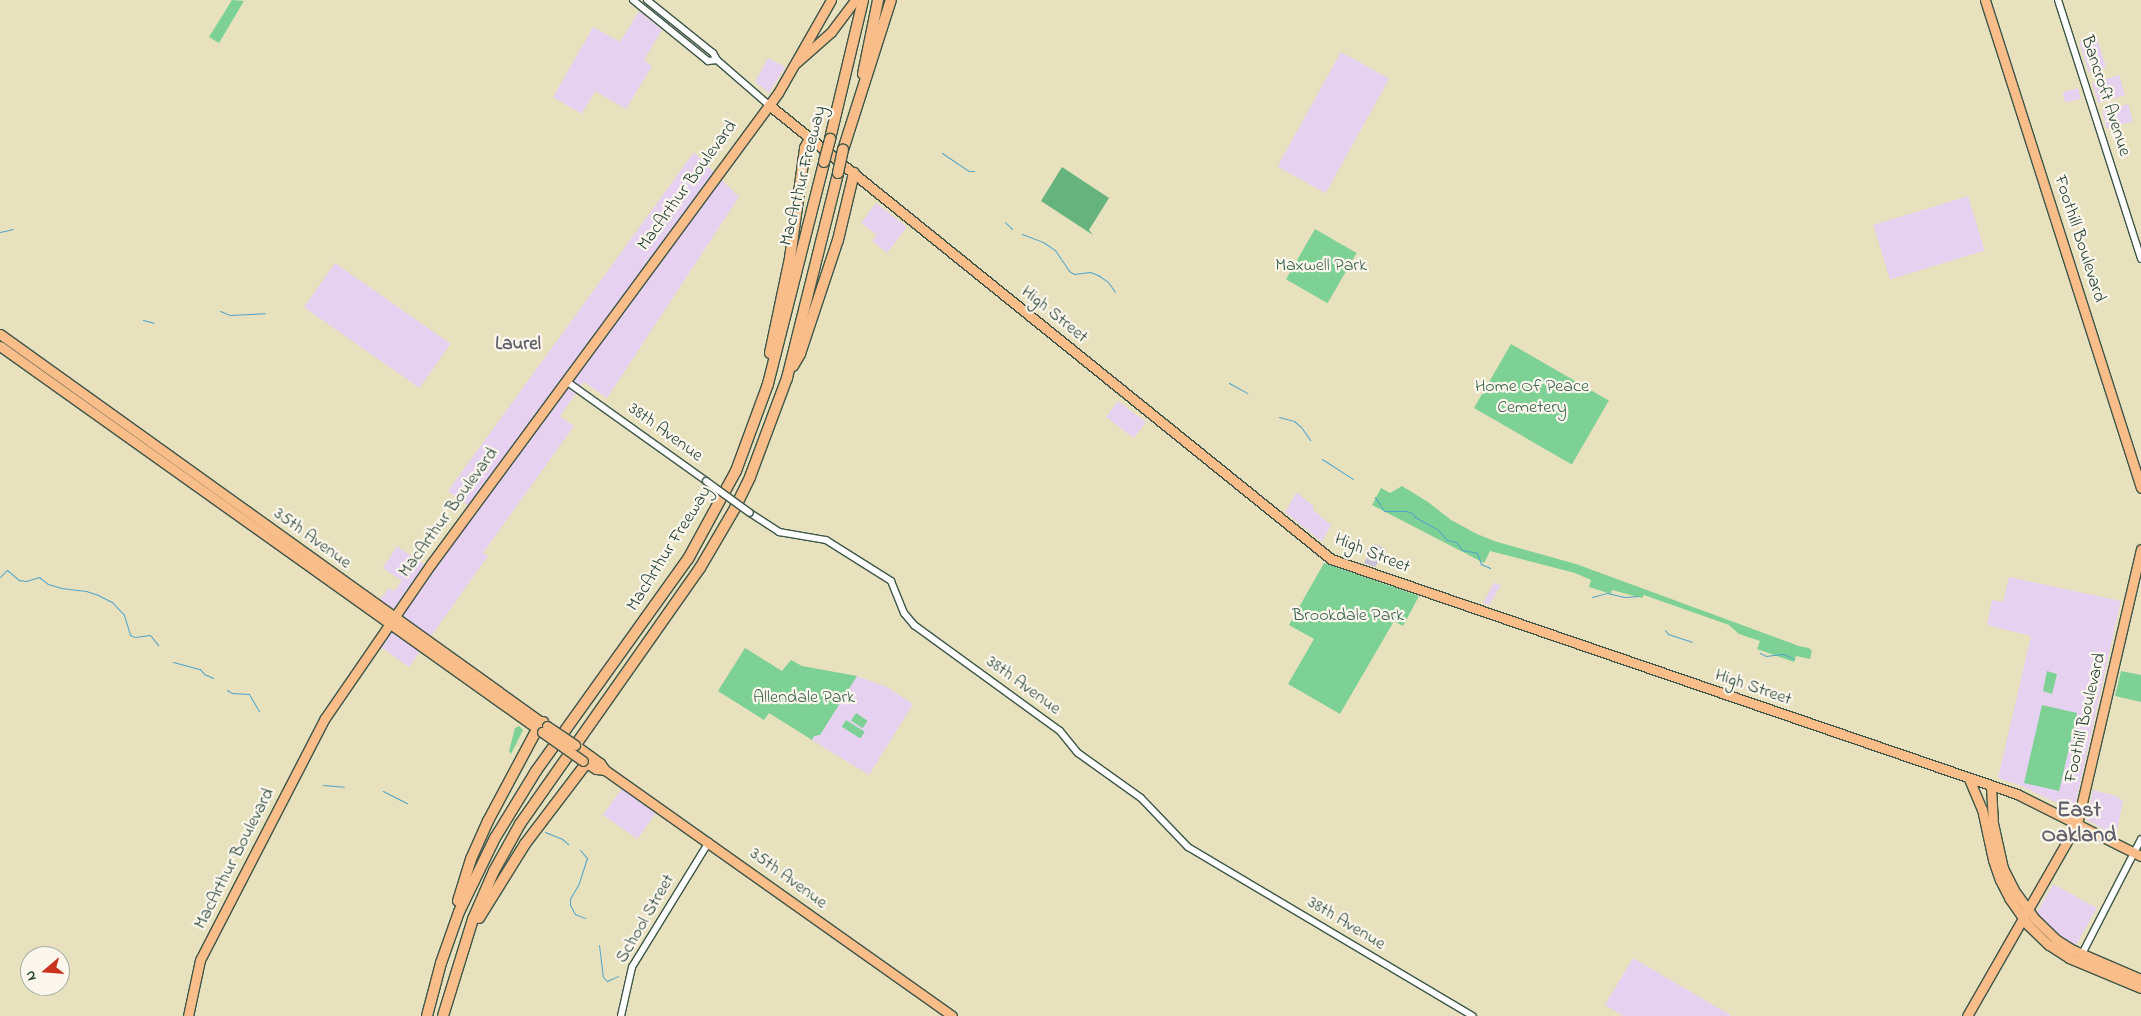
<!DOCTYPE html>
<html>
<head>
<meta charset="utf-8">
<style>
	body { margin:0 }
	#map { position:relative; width:2141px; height:1016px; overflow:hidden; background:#e8e1be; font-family:"Indie Flower",sans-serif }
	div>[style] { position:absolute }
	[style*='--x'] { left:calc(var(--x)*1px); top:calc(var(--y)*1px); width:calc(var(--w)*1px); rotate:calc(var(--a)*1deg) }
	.built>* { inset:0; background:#e6d2f0; transform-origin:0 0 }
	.industrial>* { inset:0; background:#c8bfd8 }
	.green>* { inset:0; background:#7ed194; transform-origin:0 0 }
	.forest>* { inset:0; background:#66b37e }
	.stream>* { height:1px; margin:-0.5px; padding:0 0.5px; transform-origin:0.5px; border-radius:0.5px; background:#4fa5cb }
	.roads { filter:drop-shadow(1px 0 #3d5649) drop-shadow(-1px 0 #3d5649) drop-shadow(0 1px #3d5649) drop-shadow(0 -1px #3d5649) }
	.minor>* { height:6px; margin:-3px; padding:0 3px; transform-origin:3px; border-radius:3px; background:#fff }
	.major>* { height:9px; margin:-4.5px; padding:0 4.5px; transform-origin:4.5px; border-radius:4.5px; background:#f8bd89 }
	.highway>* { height:10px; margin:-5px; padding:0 5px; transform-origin:5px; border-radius:5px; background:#f8bd89 }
	.bridges { filter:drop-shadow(1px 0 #3d5649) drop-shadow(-1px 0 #3d5649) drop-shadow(0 1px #3d5649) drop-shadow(0 -1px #3d5649) }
	.minor-bridge>* { height:6px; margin:-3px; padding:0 3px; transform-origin:3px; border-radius:3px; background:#fff }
	.major-bridge>* { height:9px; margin:-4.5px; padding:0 4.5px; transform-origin:4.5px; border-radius:4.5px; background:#f8bd89 }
	.highway-bridge>* { height:10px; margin:-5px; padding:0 5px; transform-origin:5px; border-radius:5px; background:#f8bd89 }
	span { translate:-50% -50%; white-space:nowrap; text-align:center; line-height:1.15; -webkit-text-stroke:4.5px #fbf7ec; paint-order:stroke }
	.street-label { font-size:18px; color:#1f3d34 }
	.park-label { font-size:18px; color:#37624c }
	.neighbourhood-label { font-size:19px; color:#605f6b; font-weight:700 }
	.district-label { font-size:22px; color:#605f6b; font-weight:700 }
	.north { position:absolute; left:20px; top:946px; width:50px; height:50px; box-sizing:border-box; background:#fbf7ec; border:1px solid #a3ada2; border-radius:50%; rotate:252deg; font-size:14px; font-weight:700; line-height:20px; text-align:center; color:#1f3d34 }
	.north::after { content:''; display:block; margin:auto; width:18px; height:22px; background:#c8321e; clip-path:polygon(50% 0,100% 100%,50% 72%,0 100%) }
</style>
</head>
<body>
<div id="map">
	<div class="built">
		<div style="clip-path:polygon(639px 11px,662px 30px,644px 60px,652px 66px,626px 109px,595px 91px,582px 114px,553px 97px,593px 27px,620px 42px)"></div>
		<div style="left:2096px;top:36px;width:33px;height:18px;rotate:72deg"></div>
		<div style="left:1341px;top:52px;width:55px;height:131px;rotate:29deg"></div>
		<div style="clip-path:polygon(768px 58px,785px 67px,769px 93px,755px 82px)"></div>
		<div style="left:2119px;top:75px;width:21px;height:28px;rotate:73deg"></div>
		<div style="left:2078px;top:88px;width:11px;height:16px;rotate:75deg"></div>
		<div style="left:2128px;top:104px;width:18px;height:27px;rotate:74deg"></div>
		<div style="clip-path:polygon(694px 152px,739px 197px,607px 398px,584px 382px,560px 416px,574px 426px,483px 553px,488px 556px,409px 667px,378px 645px,399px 616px,379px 601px,389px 588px,394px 591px,402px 581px,383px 568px,397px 546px,432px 570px,476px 511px,448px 491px)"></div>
		<div style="left:1968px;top:196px;width:57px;height:99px;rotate:73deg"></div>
		<div style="clip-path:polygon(876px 203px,907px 227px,887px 253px,872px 241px,877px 235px,861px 223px)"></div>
		<div style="left:335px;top:263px;width:141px;height:54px;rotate:35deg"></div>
		<div style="left:1118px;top:401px;width:35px;height:20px;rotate:37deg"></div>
		<div style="clip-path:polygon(1297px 492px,1314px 507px,1313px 510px,1331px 525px,1322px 542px,1285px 512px)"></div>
		<div style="clip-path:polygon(2009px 577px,2121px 601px,2076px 801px,2072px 810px,2019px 785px,1998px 778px,2031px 636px,1987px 625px,1992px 600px,2003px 602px)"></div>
		<div style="clip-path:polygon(1494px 583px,1501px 585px,1489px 605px,1483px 603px)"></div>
		<div style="clip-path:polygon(857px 676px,887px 687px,913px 704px,869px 775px,812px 740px,814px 736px,820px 735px)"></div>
		<div style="left:622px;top:788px;width:42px;height:33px;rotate:35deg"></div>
		<div style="clip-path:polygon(2093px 790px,2116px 796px,2123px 801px,2116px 836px,2087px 820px)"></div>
		<div style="clip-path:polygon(2053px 884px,2097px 908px,2076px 945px,2053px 931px,2036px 914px)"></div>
		<div style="clip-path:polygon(1633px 958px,1732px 1016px,1623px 1016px,1605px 1005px)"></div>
	</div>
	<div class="industrial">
		<div style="clip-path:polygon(1375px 544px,1386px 549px,1375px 567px,1364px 563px)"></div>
	</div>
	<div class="green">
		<div style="clip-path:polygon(232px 0,244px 1px,219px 43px,209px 37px)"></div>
		<div style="left:1315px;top:229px;width:48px;height:58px;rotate:30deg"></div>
		<div style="left:1511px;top:344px;width:113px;height:74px;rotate:30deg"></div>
		<div style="clip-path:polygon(1402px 486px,1428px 502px,1451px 520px,1477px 534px,1494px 541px,1576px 564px,1799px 646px,1809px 648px,1812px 651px,1810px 659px,1796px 656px,1794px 662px,1757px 649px,1760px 641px,1739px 634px,1729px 625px,1644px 595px,1642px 598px,1612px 590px,1611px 594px,1589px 587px,1591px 580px,1575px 573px,1490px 551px,1484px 563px,1372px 505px,1381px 488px,1390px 493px)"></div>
		<div style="clip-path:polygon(1324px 563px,1419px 596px,1403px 626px,1394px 621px,1340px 714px,1288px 684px,1314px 639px,1289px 625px)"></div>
		<div style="clip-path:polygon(745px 648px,782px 671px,791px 660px,802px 666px,857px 676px,820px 735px,814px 736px,812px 740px,769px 713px,764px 720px,718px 691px)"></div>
		<div style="clip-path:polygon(2047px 671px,2057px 674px,2052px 694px,2043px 691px)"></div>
		<div style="clip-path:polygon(2121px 671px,2141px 675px,2141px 702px,2115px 696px)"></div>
		<div style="left:2042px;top:705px;width:36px;height:80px;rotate:13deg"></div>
		<div style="left:856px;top:713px;width:14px;height:9px;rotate:34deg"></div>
		<div style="left:846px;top:720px;width:22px;height:8px;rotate:32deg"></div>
		<div style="clip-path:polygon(519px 726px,523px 730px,511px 754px,509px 751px,515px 728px)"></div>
	</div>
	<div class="forest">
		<div style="clip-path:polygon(1062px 167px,1109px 198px,1089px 230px,1093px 235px,1041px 201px)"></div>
	</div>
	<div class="stream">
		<div style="--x:942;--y:153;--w:32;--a:34"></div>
		<div style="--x:969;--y:171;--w:5;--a:0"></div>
		<div style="--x:1005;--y:222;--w:10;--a:45"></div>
		<div style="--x:0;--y:232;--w:13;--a:-13"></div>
		<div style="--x:1022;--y:234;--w:22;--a:21"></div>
		<div style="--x:1043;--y:242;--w:14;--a:34"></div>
		<div style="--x:1055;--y:250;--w:25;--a:56"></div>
		<div style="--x:1069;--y:271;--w:6;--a:31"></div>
		<div style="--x:1074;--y:274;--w:16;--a:-7"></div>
		<div style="--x:1090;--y:272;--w:9;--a:21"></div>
		<div style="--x:1098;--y:275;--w:12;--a:35"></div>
		<div style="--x:1108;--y:282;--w:12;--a:55"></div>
		<div style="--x:220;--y:311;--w:11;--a:22"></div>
		<div style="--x:230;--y:315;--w:35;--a:-3"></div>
		<div style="--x:143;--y:320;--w:11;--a:15"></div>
		<div style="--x:1229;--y:383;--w:21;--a:29"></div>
		<div style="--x:1279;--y:417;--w:16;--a:15"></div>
		<div style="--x:1294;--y:421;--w:9;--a:41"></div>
		<div style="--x:1301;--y:427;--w:16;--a:55"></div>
		<div style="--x:1322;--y:459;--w:37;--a:33"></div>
		<div style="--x:1375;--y:497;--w:17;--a:57"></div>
		<div style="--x:1384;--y:511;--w:22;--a:0"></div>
		<div style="--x:1406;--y:511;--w:6;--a:18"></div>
		<div style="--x:1412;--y:513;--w:5;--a:53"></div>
		<div style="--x:1415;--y:517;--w:26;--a:29"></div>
		<div style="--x:1438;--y:530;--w:13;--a:48"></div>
		<div style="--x:1447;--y:540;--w:9;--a:13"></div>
		<div style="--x:1456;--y:542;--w:10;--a:53"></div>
		<div style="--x:1462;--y:550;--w:15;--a:11"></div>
		<div style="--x:1477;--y:553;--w:12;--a:70"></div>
		<div style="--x:1481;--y:564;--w:10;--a:24"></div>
		<div style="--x:0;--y:577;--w:10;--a:-45"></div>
		<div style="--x:7;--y:570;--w:16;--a:40"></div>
		<div style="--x:19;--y:580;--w:7;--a:8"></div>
		<div style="--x:26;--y:581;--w:14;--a:-17"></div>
		<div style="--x:39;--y:577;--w:11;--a:38"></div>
		<div style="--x:48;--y:584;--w:14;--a:17"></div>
		<div style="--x:61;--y:588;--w:25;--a:7"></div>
		<div style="--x:86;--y:591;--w:13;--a:18"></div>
		<div style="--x:98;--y:595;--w:16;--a:27"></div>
		<div style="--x:112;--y:602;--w:18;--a:47"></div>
		<div style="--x:124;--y:615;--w:21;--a:73"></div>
		<div style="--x:130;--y:635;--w:5;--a:22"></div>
		<div style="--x:135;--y:637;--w:15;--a:-8"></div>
		<div style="--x:150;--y:635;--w:13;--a:51"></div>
		<div style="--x:1592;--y:597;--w:16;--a:-15"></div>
		<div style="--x:1607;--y:593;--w:18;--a:13"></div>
		<div style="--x:1625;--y:597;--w:13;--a:-4"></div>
		<div style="--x:1665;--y:630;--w:5;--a:53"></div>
		<div style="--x:1668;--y:634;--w:25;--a:18"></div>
		<div style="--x:1760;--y:653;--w:7;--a:27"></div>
		<div style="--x:1766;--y:656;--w:17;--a:-7"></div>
		<div style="--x:1783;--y:654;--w:12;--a:24"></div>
		<div style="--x:173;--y:662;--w:28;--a:15"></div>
		<div style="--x:200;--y:669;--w:6;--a:51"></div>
		<div style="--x:204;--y:674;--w:10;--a:24"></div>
		<div style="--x:227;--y:690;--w:6;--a:31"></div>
		<div style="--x:232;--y:693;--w:17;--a:3"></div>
		<div style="--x:249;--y:694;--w:20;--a:60"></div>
		<div style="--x:323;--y:785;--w:21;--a:5"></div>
		<div style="--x:383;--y:791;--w:27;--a:27"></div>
		<div style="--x:545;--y:832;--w:18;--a:22"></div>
		<div style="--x:562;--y:839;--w:8;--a:40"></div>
		<div style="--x:580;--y:850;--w:11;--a:49"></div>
		<div style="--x:587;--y:858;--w:28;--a:108"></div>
		<div style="--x:578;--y:885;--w:16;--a:120"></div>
		<div style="--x:570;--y:899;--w:6;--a:90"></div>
		<div style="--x:570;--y:905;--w:10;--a:61"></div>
		<div style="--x:575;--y:914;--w:11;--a:22"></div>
		<div style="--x:599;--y:945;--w:32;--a:83"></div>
		<div style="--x:603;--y:977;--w:6;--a:45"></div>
		<div style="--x:607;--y:981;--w:12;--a:-24"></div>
	</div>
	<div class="roads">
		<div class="minor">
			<div style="--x:633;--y:0;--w:97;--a:39.1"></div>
			<div style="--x:708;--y:61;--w:9;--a:-6"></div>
			<div style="--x:647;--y:0;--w:85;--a:38.8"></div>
			<div style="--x:713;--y:53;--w:8;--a:60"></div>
			<div style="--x:717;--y:60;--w:69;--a:40.9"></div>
			<div style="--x:2058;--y:0;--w:272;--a:72.2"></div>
			<div style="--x:566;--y:381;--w:172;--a:35.5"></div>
			<div style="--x:750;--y:513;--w:35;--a:33"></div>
			<div style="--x:779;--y:532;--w:48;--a:9.7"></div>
			<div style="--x:826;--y:540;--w:77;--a:32.2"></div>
			<div style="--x:891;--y:581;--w:35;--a:68"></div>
			<div style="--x:904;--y:613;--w:16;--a:50"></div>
			<div style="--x:914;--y:625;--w:180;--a:36"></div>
			<div style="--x:1060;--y:731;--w:28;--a:51"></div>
			<div style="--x:1078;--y:753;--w:77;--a:35.5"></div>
			<div style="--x:1141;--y:798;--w:68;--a:46.2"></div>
			<div style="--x:1188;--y:847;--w:331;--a:30.7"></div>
			<div style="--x:2082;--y:954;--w:129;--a:-62.8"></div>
			<div style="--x:621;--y:1016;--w:50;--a:-77.3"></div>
			<div style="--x:632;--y:967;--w:147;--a:-58.4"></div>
		</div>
		<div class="major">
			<div style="--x:1985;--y:0;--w:512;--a:72.27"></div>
			<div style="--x:796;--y:63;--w:47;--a:-41.5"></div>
			<div style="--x:831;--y:32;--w:39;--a:-53"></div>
			<div style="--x:769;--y:105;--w:722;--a:38.93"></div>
			<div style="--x:1331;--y:559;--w:725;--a:18.91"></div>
			<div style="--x:2017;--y:794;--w:139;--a:26.6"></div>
			<div style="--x:0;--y:334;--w:673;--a:35.63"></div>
			<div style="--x:0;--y:346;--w:665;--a:35.46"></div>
			<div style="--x:575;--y:745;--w:31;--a:36"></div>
			<div style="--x:600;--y:763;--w:9;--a:54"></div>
			<div style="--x:605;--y:770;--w:425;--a:35.3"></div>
			<div style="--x:583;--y:761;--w:15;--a:32"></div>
			<div style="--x:596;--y:769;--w:9;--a:6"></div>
			<div style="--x:1969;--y:779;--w:33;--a:67"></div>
			<div style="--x:1982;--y:809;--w:52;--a:77.8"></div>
			<div style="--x:1993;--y:860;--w:21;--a:71"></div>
			<div style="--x:2000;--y:880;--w:20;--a:63"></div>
			<div style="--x:2009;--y:898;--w:33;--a:55"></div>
			<div style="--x:2028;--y:925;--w:29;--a:44"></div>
			<div style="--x:2049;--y:945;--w:24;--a:33"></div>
			<div style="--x:2069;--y:958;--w:78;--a:22.6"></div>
			<div style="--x:1991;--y:786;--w:37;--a:87"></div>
			<div style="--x:1993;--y:823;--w:46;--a:77.5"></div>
			<div style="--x:2003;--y:868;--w:28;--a:63"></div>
			<div style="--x:2016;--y:893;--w:31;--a:54"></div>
			<div style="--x:2034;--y:918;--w:32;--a:44"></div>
			<div style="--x:2057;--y:940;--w:19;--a:32"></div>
			<div style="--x:2073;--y:950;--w:74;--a:23.1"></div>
			<div style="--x:188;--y:1016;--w:57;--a:-77.9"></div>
			<div style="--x:200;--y:960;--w:272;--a:-62.7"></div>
			<div style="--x:325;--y:718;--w:187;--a:-55.5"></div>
			<div style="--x:431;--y:564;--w:585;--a:-53.62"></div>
			<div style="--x:778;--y:93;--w:107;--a:-60.3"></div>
			<div style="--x:1967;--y:1016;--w:221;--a:-60.2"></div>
			<div style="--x:2077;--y:824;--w:282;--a:-76.9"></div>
		</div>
		<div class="highway">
			<div style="--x:863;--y:74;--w:76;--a:-78.5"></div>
			<div style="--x:830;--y:139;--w:143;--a:-76.6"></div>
			<div style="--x:843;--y:150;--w:157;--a:-72.3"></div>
			<div style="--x:770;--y:353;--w:97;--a:-78.1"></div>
			<div style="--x:790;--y:258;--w:111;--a:-82.2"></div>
			<div style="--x:805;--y:148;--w:10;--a:-61"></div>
			<div style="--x:793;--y:366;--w:14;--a:-60"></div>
			<div style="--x:800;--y:354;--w:120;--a:-71.6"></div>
			<div style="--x:838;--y:240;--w:69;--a:-76.6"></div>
			<div style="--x:458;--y:901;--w:44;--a:-72.8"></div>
			<div style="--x:471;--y:859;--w:42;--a:-65.9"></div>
			<div style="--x:488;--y:821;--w:98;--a:-61.9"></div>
			<div style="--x:534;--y:735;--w:16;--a:-55"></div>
			<div style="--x:479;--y:918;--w:87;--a:-58.1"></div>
			<div style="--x:525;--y:844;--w:109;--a:-52.8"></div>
			<div style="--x:427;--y:1016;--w:55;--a:-75.2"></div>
			<div style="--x:441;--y:963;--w:54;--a:-70.6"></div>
			<div style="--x:459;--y:912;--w:82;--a:-64.1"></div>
			<div style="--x:495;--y:838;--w:79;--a:-58.5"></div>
			<div style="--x:536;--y:771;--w:261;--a:-54.4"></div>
			<div style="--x:688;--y:559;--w:100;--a:-61.4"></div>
			<div style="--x:736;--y:471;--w:93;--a:-69.8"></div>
			<div style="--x:768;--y:384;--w:229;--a:-75.8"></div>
			<div style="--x:443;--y:1016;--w:102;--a:-72.8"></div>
			<div style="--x:473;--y:919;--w:52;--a:-66.4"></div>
			<div style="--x:494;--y:871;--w:54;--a:-61"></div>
			<div style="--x:520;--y:824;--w:313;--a:-54.9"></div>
			<div style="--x:700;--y:568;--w:69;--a:-59.7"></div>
			<div style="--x:735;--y:508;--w:34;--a:-64"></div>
			<div style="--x:750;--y:477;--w:106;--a:-69.5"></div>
			<div style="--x:787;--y:378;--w:211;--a:-76"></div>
		</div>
	</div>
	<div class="bridges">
		<div class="minor-bridge">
			<div style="--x:706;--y:481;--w:54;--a:36"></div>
		</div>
		<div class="major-bridge">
			<div style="--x:547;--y:726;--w:34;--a:34"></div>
			<div style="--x:542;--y:732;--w:50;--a:35.3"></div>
		</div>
		<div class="highway-bridge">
			<div style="--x:824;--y:162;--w:24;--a:-75"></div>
			<div style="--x:838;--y:173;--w:24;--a:-78"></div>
		</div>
	</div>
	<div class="street-label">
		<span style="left:2105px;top:96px;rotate:72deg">Bancroft Avenue</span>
		<span style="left:804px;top:176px;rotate:-76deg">MacArthur Freeway</span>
		<span style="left:688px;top:186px;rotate:-54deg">MacArthur Boulevard</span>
		<span style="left:2079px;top:239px;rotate:72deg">Foothill Boulevard</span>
		<span style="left:1054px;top:315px;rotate:39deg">High Street</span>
		<span style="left:665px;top:433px;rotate:36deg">38th Avenue</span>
		<span style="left:449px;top:513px;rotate:-54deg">MacArthur Boulevard</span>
		<span style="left:312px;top:539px;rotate:36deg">35th Avenue</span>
		<span style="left:670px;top:549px;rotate:-58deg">MacArthur Freeway</span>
		<span style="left:1372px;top:554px;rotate:22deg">High Street</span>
		<span style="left:1023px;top:686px;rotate:36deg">38th Avenue</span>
		<span style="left:1753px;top:688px;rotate:19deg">High Street</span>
		<span style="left:2086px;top:718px;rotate:-77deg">Foothill Boulevard</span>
		<span style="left:235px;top:859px;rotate:-63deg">MacArthur Boulevard</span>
		<span style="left:788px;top:879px;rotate:36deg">35th Avenue</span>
		<span style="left:646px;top:919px;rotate:-60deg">School Street</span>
		<span style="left:1346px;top:924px;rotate:31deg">38th Avenue</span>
	</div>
	<div class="park-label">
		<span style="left:1321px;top:266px">Maxwell Park</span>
		<span style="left:1532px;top:398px">Home Of Peace<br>Cemetery</span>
		<span style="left:1348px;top:616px">Brookdale Park</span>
		<span style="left:804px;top:698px">Allendale Park</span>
	</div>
	<div class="neighbourhood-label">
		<span style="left:518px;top:345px">Laurel</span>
	</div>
	<div class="district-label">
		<span style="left:2079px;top:824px">East<br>Oakland</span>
	</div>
	<div class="north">N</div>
</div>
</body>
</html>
